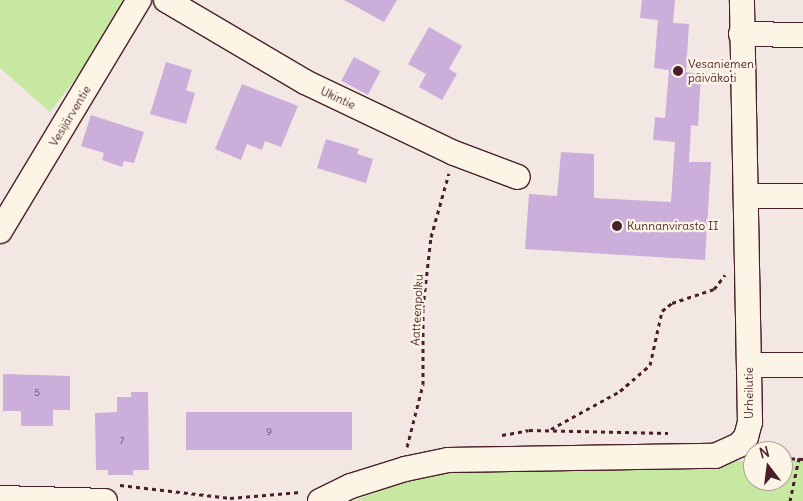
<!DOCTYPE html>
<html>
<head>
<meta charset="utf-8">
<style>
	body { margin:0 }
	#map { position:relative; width:803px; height:501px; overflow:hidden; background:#f2e7e3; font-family:Delius,sans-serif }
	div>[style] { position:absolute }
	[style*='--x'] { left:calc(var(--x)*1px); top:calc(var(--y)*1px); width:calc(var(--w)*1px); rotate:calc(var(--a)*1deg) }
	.green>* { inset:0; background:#c7e8a1 }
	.building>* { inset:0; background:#ccaedb; transform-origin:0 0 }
	.path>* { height:3px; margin-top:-1.5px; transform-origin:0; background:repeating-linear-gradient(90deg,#4a1f2b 0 4px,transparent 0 8px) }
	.roads { filter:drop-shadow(1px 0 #4a1f2b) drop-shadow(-1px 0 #4a1f2b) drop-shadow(0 1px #4a1f2b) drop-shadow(0 -1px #4a1f2b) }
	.minor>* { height:24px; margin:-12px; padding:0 12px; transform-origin:12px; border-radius:12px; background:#fcf5e5 }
	.dots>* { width:14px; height:14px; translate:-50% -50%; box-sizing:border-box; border:2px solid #fcf5e5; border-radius:50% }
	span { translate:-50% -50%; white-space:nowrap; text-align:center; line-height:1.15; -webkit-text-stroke:4.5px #fcf5e5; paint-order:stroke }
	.number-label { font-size:10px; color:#6a4357 }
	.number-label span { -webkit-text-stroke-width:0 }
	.poi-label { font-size:12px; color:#4a1f2b }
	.left { translate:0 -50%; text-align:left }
	.street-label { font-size:12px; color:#4a1f2b }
	.north { position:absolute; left:743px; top:441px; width:50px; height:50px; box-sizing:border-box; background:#fcf5e5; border:1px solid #b59f9b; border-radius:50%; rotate:345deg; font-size:14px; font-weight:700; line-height:20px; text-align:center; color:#4a1f2b }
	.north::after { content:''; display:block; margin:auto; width:18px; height:22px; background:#4a1f2b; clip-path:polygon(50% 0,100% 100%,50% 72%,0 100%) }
</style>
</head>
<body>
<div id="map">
	<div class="green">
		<div style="clip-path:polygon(0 0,137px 0,50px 112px,0 68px)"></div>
		<div style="clip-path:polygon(753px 461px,753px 481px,783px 481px,783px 461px,803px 461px,803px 501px,353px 501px,428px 473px,532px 462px)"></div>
	</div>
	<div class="building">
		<div style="clip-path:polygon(344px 0,397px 0,384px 22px)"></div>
		<div style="clip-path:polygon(642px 0,675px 0,673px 23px,689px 24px,686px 72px,701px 74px,698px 126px,691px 125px,689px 162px,711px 162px,705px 260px,525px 249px,529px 194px,557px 196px,561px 152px,594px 154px,594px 198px,671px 202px,675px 142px,653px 140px,655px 117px,665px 118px,669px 70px,654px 68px,658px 20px,640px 18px)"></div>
		<div style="clip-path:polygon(429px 27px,462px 46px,449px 69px,457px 74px,442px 100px,419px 87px,426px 74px,408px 64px)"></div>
		<div style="left:354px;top:57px;width:30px;height:27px;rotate:28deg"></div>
		<div style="clip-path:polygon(166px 62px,192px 70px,186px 90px,195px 93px,186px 124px,150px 114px)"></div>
		<div style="clip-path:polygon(242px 84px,298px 106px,281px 147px,265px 141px,262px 150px,247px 144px,241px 160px,215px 149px)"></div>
		<div style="clip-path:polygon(91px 115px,144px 132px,134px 163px,124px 161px,122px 167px,102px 160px,104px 153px,81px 146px)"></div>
		<div style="clip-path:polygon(326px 139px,359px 149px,357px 154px,373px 159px,366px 183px,317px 168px)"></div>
		<div style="clip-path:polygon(3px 374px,70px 376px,70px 410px,53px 410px,53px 426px,21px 426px,21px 411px,3px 411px)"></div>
		<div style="clip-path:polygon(131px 392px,148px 392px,149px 470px,133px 470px,133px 475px,108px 475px,108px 470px,96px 470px,95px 413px,117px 412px,117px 397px,131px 397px)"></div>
		<div style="left:186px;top:412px;width:166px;height:38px"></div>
	</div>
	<div class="path">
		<div style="--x:551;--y:429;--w:79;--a:-28.8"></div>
		<div style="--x:620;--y:391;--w:40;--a:-41"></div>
		<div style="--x:650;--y:365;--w:55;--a:-77.5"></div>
		<div style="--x:662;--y:311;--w:13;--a:-39"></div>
		<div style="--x:672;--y:303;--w:44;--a:-18.4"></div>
		<div style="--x:714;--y:289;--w:18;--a:-52"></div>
		<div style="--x:502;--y:435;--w:27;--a:-10"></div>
		<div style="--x:529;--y:430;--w:139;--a:1.2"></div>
		<div style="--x:407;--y:447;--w:65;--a:-75.7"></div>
		<div style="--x:423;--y:384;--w:77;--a:-90"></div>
		<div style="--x:423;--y:307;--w:70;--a:-83.5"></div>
		<div style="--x:431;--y:237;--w:66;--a:-74.3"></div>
		<div style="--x:783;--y:458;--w:20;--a:3"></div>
		<div style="--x:120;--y:485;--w:111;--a:6.7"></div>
		<div style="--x:230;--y:498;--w:70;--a:-4.9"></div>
		<div style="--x:790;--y:501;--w:44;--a:-78.2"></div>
	</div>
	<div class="roads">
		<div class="minor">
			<div style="--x:166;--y:0;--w:161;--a:30.5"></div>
			<div style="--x:305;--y:82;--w:165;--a:25.5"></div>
			<div style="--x:454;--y:153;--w:68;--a:20.6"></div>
			<div style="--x:741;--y:34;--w:62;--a:0.9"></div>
			<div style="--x:747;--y:196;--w:56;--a:0"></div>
			<div style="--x:0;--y:231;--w:270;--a:-59"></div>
			<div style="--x:749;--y:365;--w:54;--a:0"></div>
			<div style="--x:0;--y:498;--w:105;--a:1.6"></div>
			<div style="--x:320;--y:501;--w:34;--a:-26"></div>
			<div style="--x:351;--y:486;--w:57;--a:-17.5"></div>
			<div style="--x:405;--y:469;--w:44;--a:-11.8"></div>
			<div style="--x:448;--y:460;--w:267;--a:-0.9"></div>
			<div style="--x:715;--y:456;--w:26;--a:-25"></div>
			<div style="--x:739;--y:445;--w:11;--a:-49"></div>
			<div style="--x:746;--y:437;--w:16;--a:-75"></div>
			<div style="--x:750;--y:422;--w:422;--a:-91.1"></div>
		</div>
	</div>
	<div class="dots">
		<div style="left:678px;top:71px;background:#4a1f2b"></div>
		<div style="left:617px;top:226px;background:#4a1f2b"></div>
	</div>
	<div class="number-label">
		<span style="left:37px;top:393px">5</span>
		<span style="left:269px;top:432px">9</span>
		<span style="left:122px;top:441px">7</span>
	</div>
	<div class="poi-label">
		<span class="left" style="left:688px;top:71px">Vesaniemen<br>päiväkoti</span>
		<span class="left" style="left:627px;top:226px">Kunnanvirasto II</span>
	</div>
	<div class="street-label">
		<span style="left:338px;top:98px;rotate:25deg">Ukintie</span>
		<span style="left:70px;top:116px;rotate:-59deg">Vesijärventie</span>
		<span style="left:417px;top:310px;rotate:-87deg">Aatteenpolku</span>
		<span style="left:749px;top:393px;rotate:-90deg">Urheilutie</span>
	</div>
	<div class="north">N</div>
</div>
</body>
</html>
